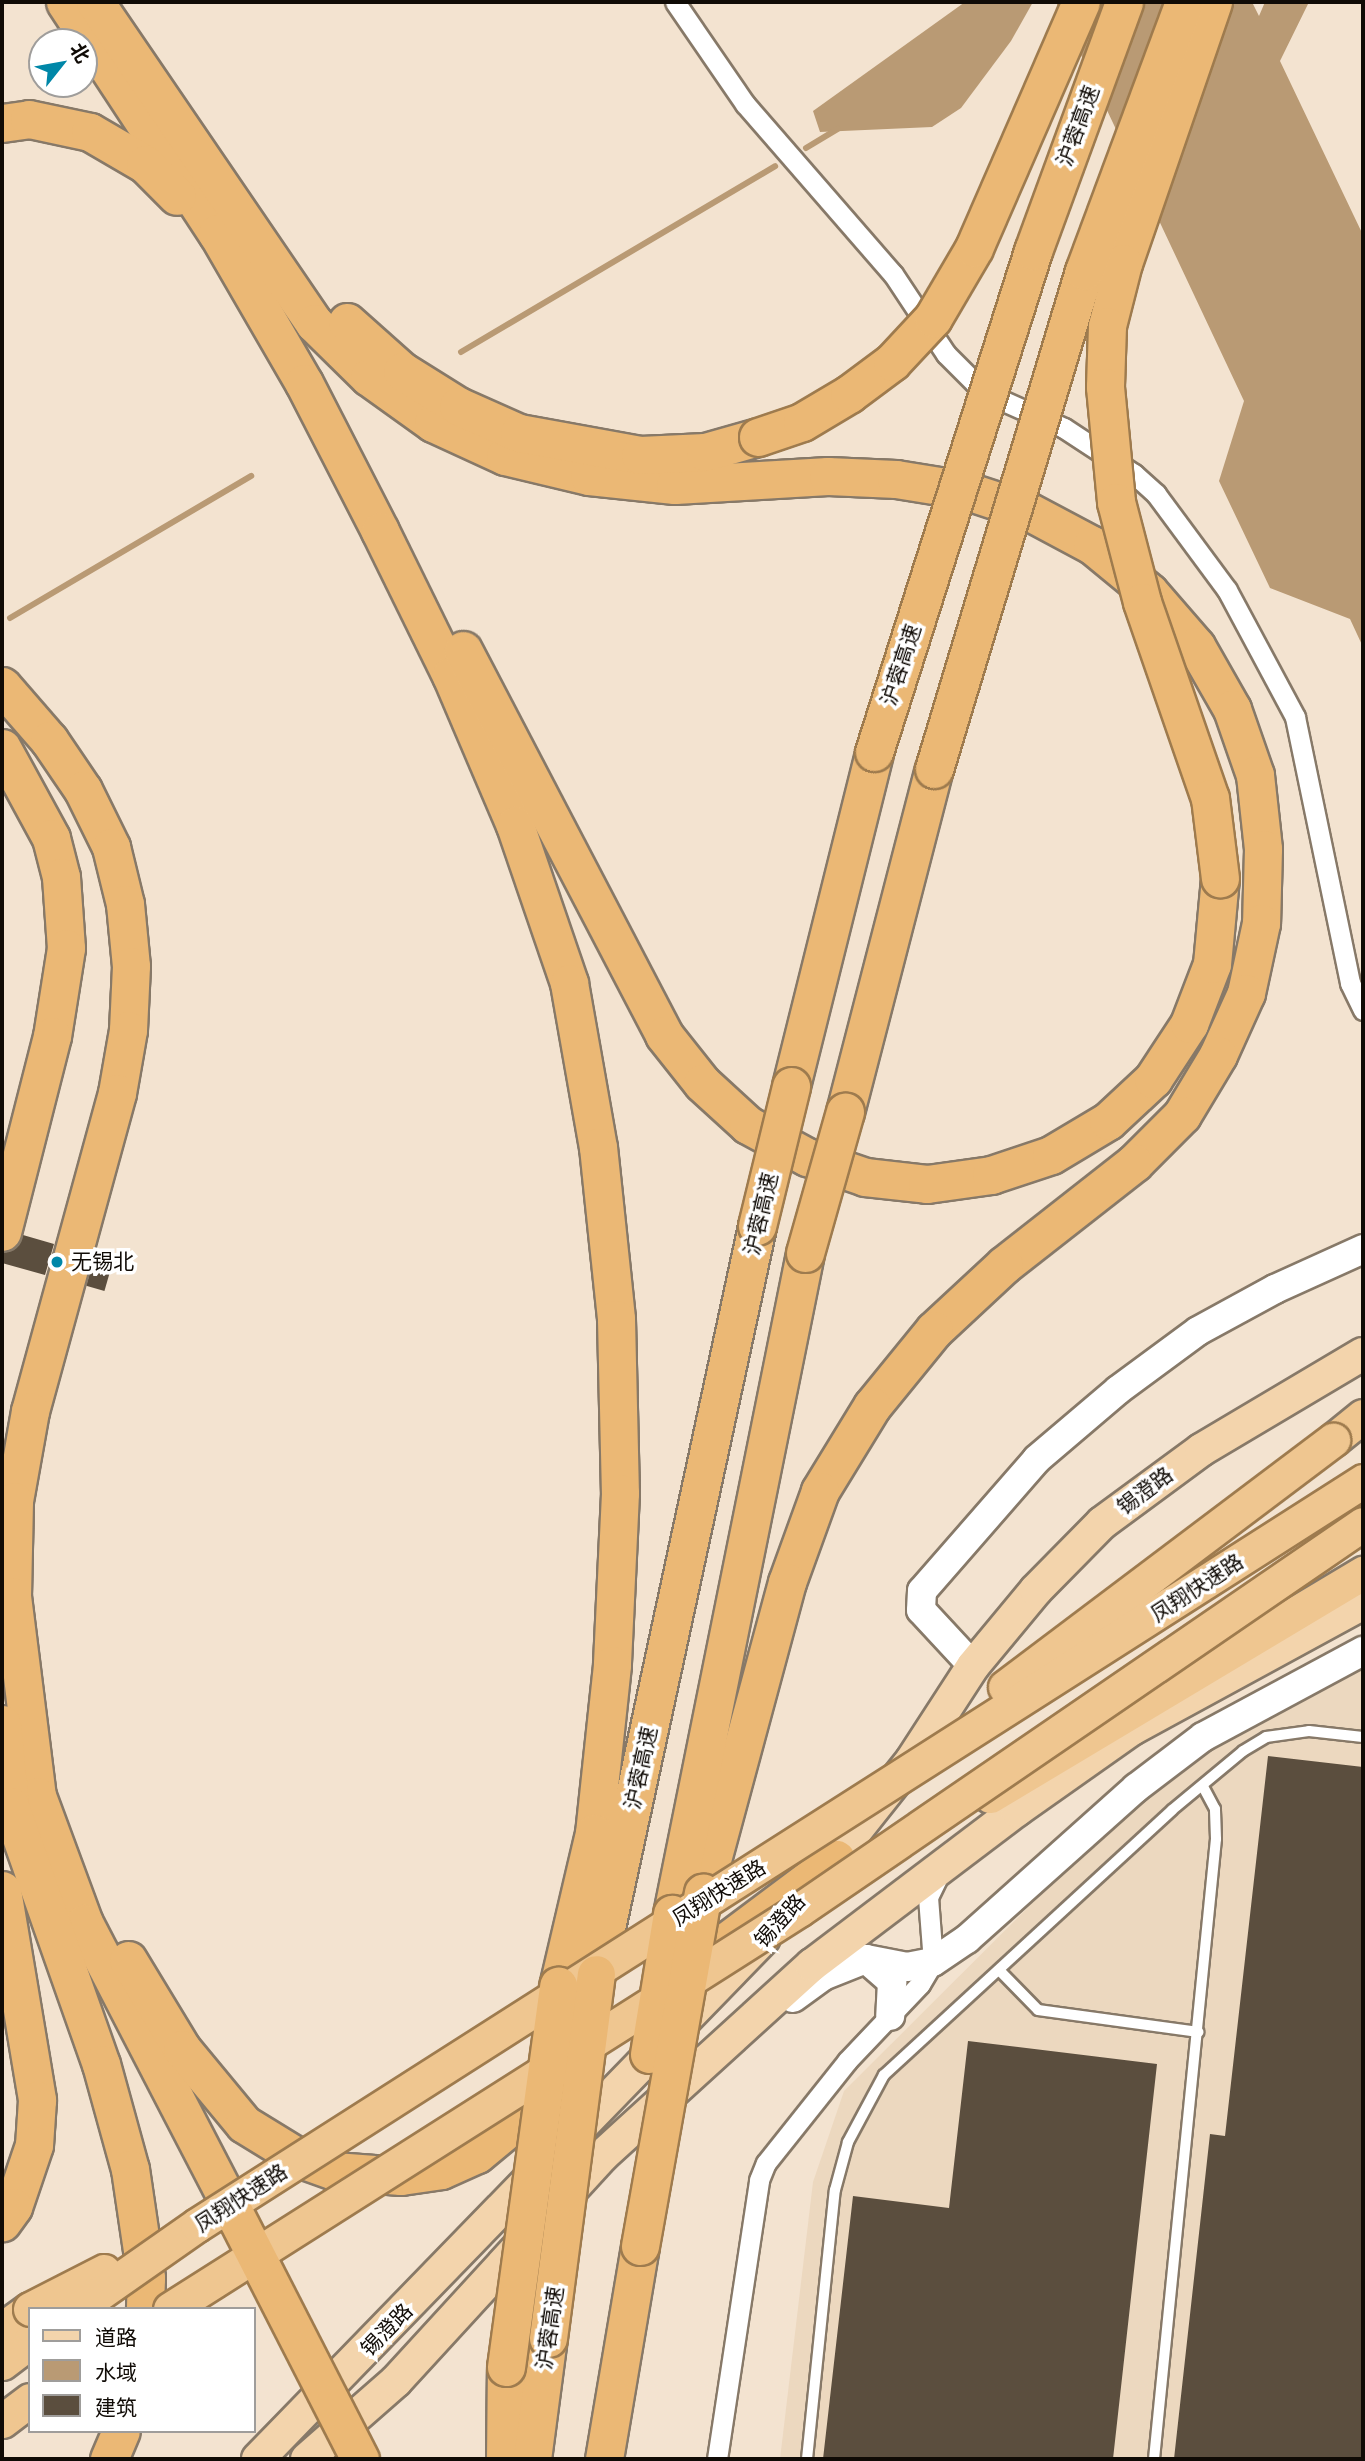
<!DOCTYPE html>
<html>
<head>
<meta charset="utf-8">
<style>
	body { margin:0 }
	#map { position:relative; width:1365px; height:2461px; overflow:hidden; background:#f3e3d0; font-family:Signika,"Noto Sans SC",sans-serif }
	div>[style] { position:absolute }
	[style*='--x'] { left:calc(var(--x)*1px); top:calc(var(--y)*1px); width:calc(var(--w)*1px); rotate:calc(var(--a)*1deg) }
	.built>* { inset:0; background:#ecd8bf }
	.water>* { inset:0; background:#b99a74 }
	.stream>* { height:6px; margin:-3px; padding:0 3px; transform-origin:3px; border-radius:3px; background:#b99a74 }
	.building>* { inset:0; background:#5b4e3e; transform-origin:0 0 }
	.roads { filter:drop-shadow(2px 0 #877968) drop-shadow(-2px 0 #877968) drop-shadow(0 2px #877968) drop-shadow(0 -2px #877968) }
	.service>* { height:10px; margin:-5px; padding:0 5px; transform-origin:5px; border-radius:5px; background:#fff }
	.minor>* { height:19px; margin:-9.5px; padding:0 9.5px; transform-origin:9.5px; border-radius:9.5px; background:#fff }
	.secondary>* { height:28px; margin:-14px; padding:0 14px; transform-origin:14px; border-radius:14px; background:#fff }
	.primary>* { height:32px; margin:-16px; padding:0 16px; transform-origin:16px; border-radius:16px; background:#f3d4ac }
	.trunk>* { height:33px; margin:-16.5px; padding:0 16.5px; transform-origin:16.5px; border-radius:16.5px; background:#efc690 }
	.motorway>* { height:37px; margin:-18.5px; padding:0 18.5px; transform-origin:18.5px; border-radius:18.5px; background:#ebb875 }
	.bridges { filter:drop-shadow(2px 0 #9e7b4e) drop-shadow(-2px 0 #9e7b4e) drop-shadow(0 2px #9e7b4e) drop-shadow(0 -2px #9e7b4e) }
	.trunk-bridge>* { height:33px; margin:-16.5px; padding:0 16.5px; transform-origin:16.5px; border-radius:16.5px; background:#efc690 }
	.motorway-bridge>* { height:37px; margin:-18.5px; padding:0 18.5px; transform-origin:18.5px; border-radius:18.5px; background:#ebb875 }
	.dots>* { width:19px; height:19px; translate:-50% -50%; box-sizing:border-box; border:4px solid #fff; border-radius:50% }
	span { translate:-50% -50%; white-space:nowrap; text-align:center; line-height:1.15; -webkit-text-stroke:7px #fff; paint-order:stroke }
	.street-label { font-size:21px; color:#100b06 }
	.poi-label { font-size:21px; color:#100b06 }
	.left { translate:0 -50%; text-align:left }
	.frame { position:absolute; inset:0; border:4px solid #100b06; pointer-events:none }
	.legend { position:absolute; left:28px; top:2307px; width:228px; height:126px; box-sizing:border-box; background:#fff; border:2px solid #9f9d9b; margin:0; padding:9px 12px; list-style:none; font-size:21px; color:#100b06 }
	.legend li { display:flex; align-items:center; gap:14px; height:35px }
	.legend b { width:35px; border:2px solid #9f9d9b }
	.north { position:absolute; left:28px; top:28px; width:70px; height:70px; box-sizing:border-box; background:#fff; border:2px solid #9f9d9b; border-radius:50%; rotate:59deg; font-size:19px; font-weight:700; line-height:28px; text-align:center; color:#100b06 }
	.north::after { content:''; display:block; margin:auto; width:24px; height:32px; background:#0087a8; clip-path:polygon(50% 0,100% 100%,50% 72%,0 100%) }
</style>
</head>
<body>
<div id="map">
	<div class="built">
		<div style="clip-path:polygon(1363px 1663px,1363px 2459px,780px 2459px,813px 2182px,844px 2091px,1137px 1799px,1223px 1732px)"></div>
	</div>
	<div class="water">
		<div style="clip-path:polygon(965px 2px,1033px 2px,1011px 41px,961px 108px,932px 127px,820px 132px,813px 111px)"></div>
		<div style="clip-path:polygon(1056px 2px,1252px 2px,1259px 16px,1265px 2px,1309px 2px,1280px 61px,1363px 235px,1363px 647px,1350px 619px,1270px 588px,1219px 481px,1244px 401px)"></div>
	</div>
	<div class="stream">
		<div style="--x:806;--y:148;--w:37;--a:-31"></div>
		<div style="--x:461;--y:352;--w:365;--a:-30.6"></div>
		<div style="--x:10;--y:618;--w:280;--a:-30.5"></div>
	</div>
	<div class="building">
		<div style="clip-path:polygon(23px 1235px,54px 1244px,45px 1275px,2px 1263px,2px 1252px,16px 1247px)"></div>
		<div style="left:95px;top:1255px;width:19px;height:32px;rotate:16deg"></div>
		<div style="clip-path:polygon(1268px 1756px,1363px 1767px,1363px 2459px,1174px 2459px,1210px 2134px,1225px 2136px)"></div>
		<div style="clip-path:polygon(968px 2041px,1157px 2064px,1113px 2459px,823px 2459px,853px 2196px,949px 2208px)"></div>
	</div>
	<div class="roads">
		<div class="service">
			<div style="--x:999;--y:1970;--w:56;--a:45.7"></div>
			<div style="--x:1038;--y:2010;--w:162;--a:7.8"></div>
			<div style="--x:807;--y:2459;--w:270;--a:-84.1"></div>
			<div style="--x:835;--y:2190;--w:50;--a:-74.8"></div>
			<div style="--x:848;--y:2142;--w:76;--a:-61.8"></div>
			<div style="--x:884;--y:2075;--w:391;--a:-42.6"></div>
			<div style="--x:1172;--y:1810;--w:92;--a:-39.7"></div>
			<div style="--x:1243;--y:1751;--w:27;--a:-31"></div>
			<div style="--x:1266;--y:1737;--w:43;--a:-7.9"></div>
			<div style="--x:1309;--y:1731;--w:54;--a:6.3"></div>
			<div style="--x:1154;--y:2459;--w:623;--a:-84.29"></div>
			<div style="--x:1216;--y:1839;--w:30;--a:-92"></div>
			<div style="--x:1215;--y:1809;--w:26;--a:-118"></div>
		</div>
		<div class="minor">
			<div style="--x:675;--y:2;--w:124;--a:55.5"></div>
			<div style="--x:745;--y:104;--w:225;--a:49"></div>
			<div style="--x:893;--y:274;--w:96;--a:56.5"></div>
			<div style="--x:946;--y:354;--w:41;--a:45"></div>
			<div style="--x:975;--y:383;--w:29;--a:34"></div>
			<div style="--x:999;--y:399;--w:71;--a:24"></div>
			<div style="--x:1064;--y:428;--w:84;--a:33.3"></div>
			<div style="--x:1134;--y:474;--w:30;--a:42"></div>
			<div style="--x:1156;--y:494;--w:119;--a:53.5"></div>
			<div style="--x:1227;--y:590;--w:144;--a:61.8"></div>
			<div style="--x:1295;--y:717;--w:272;--a:78.3"></div>
			<div style="--x:1350;--y:983;--w:30;--a:64"></div>
			<div style="--x:717;--y:2459;--w:282;--a:-81.4"></div>
			<div style="--x:759;--y:2180;--w:18;--a:-68"></div>
			<div style="--x:766;--y:2163;--w:130;--a:-51.5"></div>
			<div style="--x:847;--y:2061;--w:106;--a:-46.5"></div>
			<div style="--x:920;--y:1984;--w:26;--a:-59"></div>
			<div style="--x:933;--y:1962;--w:65;--a:-94.4"></div>
			<div style="--x:928;--y:1897;--w:25;--a:-64"></div>
		</div>
		<div class="secondary">
			<div style="--x:973;--y:1666;--w:76;--a:-132.9"></div>
			<div style="--x:921;--y:1610;--w:19;--a:-87"></div>
			<div style="--x:922;--y:1591;--w:175;--a:-48.9"></div>
			<div style="--x:1037;--y:1459;--w:106;--a:-40.4"></div>
			<div style="--x:1118;--y:1390;--w:99;--a:-36.4"></div>
			<div style="--x:1198;--y:1331;--w:88;--a:-28.6"></div>
			<div style="--x:1275;--y:1289;--w:97;--a:-24.4"></div>
			<div style="--x:866;--y:1959;--w:42;--a:11"></div>
			<div style="--x:907;--y:1967;--w:26;--a:-11"></div>
			<div style="--x:933;--y:1962;--w:41;--a:-34.1"></div>
			<div style="--x:967;--y:1939;--w:227;--a:-41.8"></div>
			<div style="--x:1136;--y:1788;--w:84;--a:-37.3"></div>
			<div style="--x:1203;--y:1737;--w:182;--a:-28.3"></div>
			<div style="--x:793;--y:1998;--w:37;--a:-36"></div>
			<div style="--x:823;--y:1976;--w:46;--a:-21.6"></div>
			<div style="--x:866;--y:1959;--w:35;--a:41"></div>
			<div style="--x:892;--y:1982;--w:34;--a:93"></div>
		</div>
		<div class="primary">
			<div style="--x:819;--y:1877;--w:149;--a:-51.5"></div>
			<div style="--x:912;--y:1760;--w:112;--a:-57"></div>
			<div style="--x:973;--y:1666;--w:99;--a:-50.3"></div>
			<div style="--x:1036;--y:1590;--w:94;--a:-45.4"></div>
			<div style="--x:1102;--y:1523;--w:123;--a:-36.4"></div>
			<div style="--x:1201;--y:1450;--w:188;--a:-30.7"></div>
			<div style="--x:560;--y:2202;--w:62;--a:-47.6"></div>
			<div style="--x:602;--y:2156;--w:284;--a:-42.3"></div>
			<div style="--x:812;--y:1965;--w:257;--a:-37.1"></div>
			<div style="--x:1017;--y:1810;--w:141;--a:-35.2"></div>
			<div style="--x:1132;--y:1729;--w:263;--a:-28.6"></div>
			<div style="--x:258;--y:2459;--w:726;--a:-45.84"></div>
			<div style="--x:307;--y:2459;--w:118;--a:-41.2"></div>
			<div style="--x:396;--y:2381;--w:198;--a:-47.5"></div>
		</div>
		<div class="trunk">
			<div style="--x:1333;--y:1440;--w:38;--a:-39"></div>
			<div style="--x:990;--y:1796;--w:435;--a:-30.9"></div>
			<div style="--x:2;--y:2329;--w:34;--a:-36"></div>
			<div style="--x:2;--y:2363;--w:35;--a:-37"></div>
			<div style="--x:2;--y:2421;--w:35;--a:-37"></div>
		</div>
		<div class="motorway">
			<div style="--x:65;--y:2;--w:277;--a:56.7"></div>
			<div style="--x:217;--y:233;--w:173;--a:59.9"></div>
			<div style="--x:304;--y:383;--w:166;--a:62.8"></div>
			<div style="--x:380;--y:531;--w:161;--a:63.8"></div>
			<div style="--x:451;--y:675;--w:163;--a:66.9"></div>
			<div style="--x:515;--y:825;--w:167;--a:71.1"></div>
			<div style="--x:569;--y:983;--w:167;--a:80"></div>
			<div style="--x:598;--y:1147;--w:173;--a:84"></div>
			<div style="--x:616;--y:1319;--w:174;--a:88.7"></div>
			<div style="--x:620;--y:1493;--w:172;--a:92.7"></div>
			<div style="--x:612;--y:1665;--w:169;--a:96.1"></div>
			<div style="--x:594;--y:1833;--w:157;--a:103.2"></div>
			<div style="--x:95;--y:2;--w:389;--a:55.7"></div>
			<div style="--x:314;--y:323;--w:77;--a:44.5"></div>
			<div style="--x:369;--y:377;--w:79;--a:35.7"></div>
			<div style="--x:433;--y:423;--w:79;--a:24.6"></div>
			<div style="--x:505;--y:456;--w:86;--a:13.4"></div>
			<div style="--x:589;--y:476;--w:86;--a:6"></div>
			<div style="--x:675;--y:485;--w:153;--a:-3.4"></div>
			<div style="--x:828;--y:476;--w:68;--a:2.5"></div>
			<div style="--x:896;--y:479;--w:69;--a:9.2"></div>
			<div style="--x:964;--y:490;--w:67;--a:18.2"></div>
			<div style="--x:1028;--y:511;--w:72;--a:28"></div>
			<div style="--x:1092;--y:545;--w:74;--a:39.5"></div>
			<div style="--x:1149;--y:592;--w:72;--a:49"></div>
			<div style="--x:1196;--y:646;--w:73;--a:60.3"></div>
			<div style="--x:1232;--y:709;--w:70;--a:70.8"></div>
			<div style="--x:1255;--y:775;--w:74;--a:83.8"></div>
			<div style="--x:1263;--y:849;--w:74;--a:91.5"></div>
			<div style="--x:1261;--y:923;--w:72;--a:102.1"></div>
			<div style="--x:1246;--y:993;--w:68;--a:114.3"></div>
			<div style="--x:1218;--y:1055;--w:70;--a:121"></div>
			<div style="--x:1182;--y:1115;--w:68;--a:135"></div>
			<div style="--x:1134;--y:1163;--w:165;--a:141.9"></div>
			<div style="--x:1004;--y:1265;--w:96;--a:137.1"></div>
			<div style="--x:934;--y:1330;--w:98;--a:129.2"></div>
			<div style="--x:872;--y:1406;--w:100;--a:121.5"></div>
			<div style="--x:820;--y:1491;--w:97;--a:109.9"></div>
			<div style="--x:787;--y:1582;--w:322;--a:105.1"></div>
			<div style="--x:2;--y:123;--w:27;--a:-8"></div>
			<div style="--x:29;--y:119;--w:62;--a:12"></div>
			<div style="--x:90;--y:132;--w:64;--a:30.2"></div>
			<div style="--x:145;--y:164;--w:45;--a:45"></div>
			<div style="--x:347;--y:322;--w:74;--a:41.7"></div>
			<div style="--x:402;--y:371;--w:66;--a:32"></div>
			<div style="--x:458;--y:406;--w:67;--a:23.9"></div>
			<div style="--x:519;--y:433;--w:123;--a:10.3"></div>
			<div style="--x:640;--y:455;--w:65;--a:-2.6"></div>
			<div style="--x:705;--y:452;--w:55;--a:-15.8"></div>
			<div style="--x:463;--y:650;--w:434;--a:62.4"></div>
			<div style="--x:664;--y:1035;--w:61;--a:51.6"></div>
			<div style="--x:702;--y:1083;--w:62;--a:42.4"></div>
			<div style="--x:748;--y:1125;--w:67;--a:28.5"></div>
			<div style="--x:807;--y:1157;--w:61;--a:19"></div>
			<div style="--x:865;--y:1177;--w:62;--a:6.4"></div>
			<div style="--x:927;--y:1184;--w:65;--a:-8"></div>
			<div style="--x:991;--y:1175;--w:63;--a:-18.4"></div>
			<div style="--x:1051;--y:1155;--w:66;--a:-30.8"></div>
			<div style="--x:1108;--y:1121;--w:62;--a:-43"></div>
			<div style="--x:1153;--y:1079;--w:66;--a:-56.8"></div>
			<div style="--x:1189;--y:1024;--w:64;--a:-69"></div>
			<div style="--x:1212;--y:964;--w:86;--a:-84.7"></div>
			<div style="--x:2;--y:686;--w:72;--a:49"></div>
			<div style="--x:49;--y:740;--w:60;--a:55.8"></div>
			<div style="--x:83;--y:790;--w:64;--a:63.8"></div>
			<div style="--x:111;--y:847;--w:59;--a:76.2"></div>
			<div style="--x:125;--y:904;--w:62;--a:84.5"></div>
			<div style="--x:131;--y:966;--w:64;--a:92.7"></div>
			<div style="--x:128;--y:1030;--w:64;--a:99.9"></div>
			<div style="--x:117;--y:1093;--w:330;--a:105.3"></div>
			<div style="--x:30;--y:1411;--w:91;--a:100.1"></div>
			<div style="--x:14;--y:1501;--w:95;--a:91.2"></div>
			<div style="--x:12;--y:1596;--w:202;--a:82.9"></div>
			<div style="--x:37;--y:1796;--w:135;--a:69.7"></div>
			<div style="--x:84;--y:1923;--w:322;--a:62.6"></div>
			<div style="--x:2;--y:748;--w:102;--a:61.4"></div>
			<div style="--x:51;--y:838;--w:40;--a:75.6"></div>
			<div style="--x:61;--y:877;--w:71;--a:86"></div>
			<div style="--x:66;--y:948;--w:89;--a:99"></div>
			<div style="--x:52;--y:1036;--w:202;--a:104.3"></div>
			<div style="--x:791;--y:1086;--w:344;--a:-76"></div>
			<div style="--x:845;--y:1112;--w:354;--a:-75.5"></div>
			<div style="--x:2;--y:1724;--w:82;--a:84.4"></div>
			<div style="--x:10;--y:1806;--w:274;--a:70.6"></div>
			<div style="--x:101;--y:2064;--w:109;--a:74.6"></div>
			<div style="--x:130;--y:2169;--w:110;--a:81.6"></div>
			<div style="--x:146;--y:2278;--w:31;--a:92"></div>
			<div style="--x:2;--y:1890;--w:213;--a:80.5"></div>
			<div style="--x:37;--y:2100;--w:45;--a:93.8"></div>
			<div style="--x:34;--y:2145;--w:65;--a:108.7"></div>
			<div style="--x:13;--y:2207;--w:19;--a:126"></div>
			<div style="--x:672;--y:1914;--w:674;--a:-78.62"></div>
			<div style="--x:708;--y:1955;--w:160;--a:-36.9"></div>
			<div style="--x:128;--y:1960;--w:104;--a:58.8"></div>
			<div style="--x:182;--y:2049;--w:97;--a:50.4"></div>
			<div style="--x:244;--y:2124;--w:67;--a:31.6"></div>
			<div style="--x:301;--y:2159;--w:35;--a:20"></div>
			<div style="--x:334;--y:2171;--w:67;--a:4.3"></div>
			<div style="--x:401;--y:2176;--w:40;--a:-8.5"></div>
			<div style="--x:441;--y:2170;--w:39;--a:-24"></div>
			<div style="--x:477;--y:2154;--w:107;--a:-39.7"></div>
			<div style="--x:596;--y:1974;--w:765;--a:-77.85"></div>
			<div style="--x:109;--y:2459;--w:30;--a:-67"></div>
			<div style="--x:505;--y:2459;--w:92;--a:-89.4"></div>
			<div style="--x:532;--y:2459;--w:122;--a:-82.5"></div>
			<div style="--x:604;--y:2459;--w:216;--a:-80.4"></div>
		</div>
	</div>
	<div class="bridges">
		<div class="trunk-bridge">
			<div style="--x:1005;--y:1687;--w:411;--a:-37"></div>
			<div style="--x:30;--y:2309;--w:83;--a:-27.2"></div>
			<div style="--x:77;--y:2309;--w:146;--a:-35"></div>
			<div style="--x:197;--y:2225;--w:1383;--a:-32.54"></div>
			<div style="--x:170;--y:2309;--w:745;--a:-32.39"></div>
			<div style="--x:799;--y:1910;--w:683;--a:-34.39"></div>
		</div>
		<div class="motorway-bridge">
			<div style="--x:1213;--y:2;--w:276;--a:109"></div>
			<div style="--x:1123;--y:263;--w:65;--a:104.3"></div>
			<div style="--x:1107;--y:326;--w:61;--a:91.9"></div>
			<div style="--x:1105;--y:387;--w:116;--a:84.5"></div>
			<div style="--x:1116;--y:502;--w:103;--a:75.4"></div>
			<div style="--x:1142;--y:602;--w:207;--a:70.9"></div>
			<div style="--x:1210;--y:798;--w:81;--a:82.9"></div>
			<div style="--x:758;--y:437;--w:46;--a:-18.8"></div>
			<div style="--x:802;--y:422;--w:55;--a:-30.8"></div>
			<div style="--x:849;--y:394;--w:54;--a:-36.7"></div>
			<div style="--x:892;--y:362;--w:60;--a:-47"></div>
			<div style="--x:933;--y:318;--w:81;--a:-59.6"></div>
			<div style="--x:974;--y:248;--w:268;--a:-66.5"></div>
			<div style="--x:874;--y:752;--w:526;--a:-72.39"></div>
			<div style="--x:1033;--y:251;--w:265;--a:-69.9"></div>
			<div style="--x:934;--y:769;--w:520;--a:-73.24"></div>
			<div style="--x:1084;--y:271;--w:287;--a:-69.6"></div>
			<div style="--x:757;--y:1226;--w:144;--a:-76.3"></div>
			<div style="--x:805;--y:1253;--w:147;--a:-74.2"></div>
			<div style="--x:649;--y:2054;--w:142;--a:-80.7"></div>
			<div style="--x:232;--y:2209;--w:281;--a:62.9"></div>
			<div style="--x:640;--y:2246;--w:359;--a:-79.9"></div>
			<div style="--x:548;--y:2338;--w:367;--a:-82.5"></div>
			<div style="--x:506;--y:2367;--w:385;--a:-82.2"></div>
		</div>
	</div>
	<div class="dots">
		<div style="left:57px;top:1262px;background:#0087a8"></div>
	</div>
	<div class="street-label">
		<span style="left:1078px;top:126px;rotate:-70deg">沪蓉高速</span>
		<span style="left:901px;top:665px;rotate:-72deg">沪蓉高速</span>
		<span style="left:761px;top:1214px;rotate:-77deg">沪蓉高速</span>
		<span style="left:1145px;top:1491px;rotate:-37deg">锡澄路</span>
		<span style="left:1197px;top:1588px;rotate:-33deg">凤翔快速路</span>
		<span style="left:641px;top:1768px;rotate:-78deg">沪蓉高速</span>
		<span style="left:719px;top:1893px;rotate:-32deg">凤翔快速路</span>
		<span style="left:780px;top:1921px;rotate:-48deg">锡澄路</span>
		<span style="left:241px;top:2198px;rotate:-33deg">凤翔快速路</span>
		<span style="left:550px;top:2328px;rotate:-82deg">沪蓉高速</span>
		<span style="left:387px;top:2330px;rotate:-46deg">锡澄路</span>
	</div>
	<div class="poi-label">
		<span class="left" style="left:71px;top:1262px">无锡北</span>
	</div>
	<div class="frame"></div>
	<ul class="legend">
	<li><b style="height:9px;background:#f3d4ac"></b>道路</li>
	<li><b style="height:19px;background:#b99a74"></b>水域</li>
	<li><b style="height:19px;background:#5b4e3e"></b>建筑</li>
	</ul>
	<div class="north">北</div>
</div>
</body>
</html>
